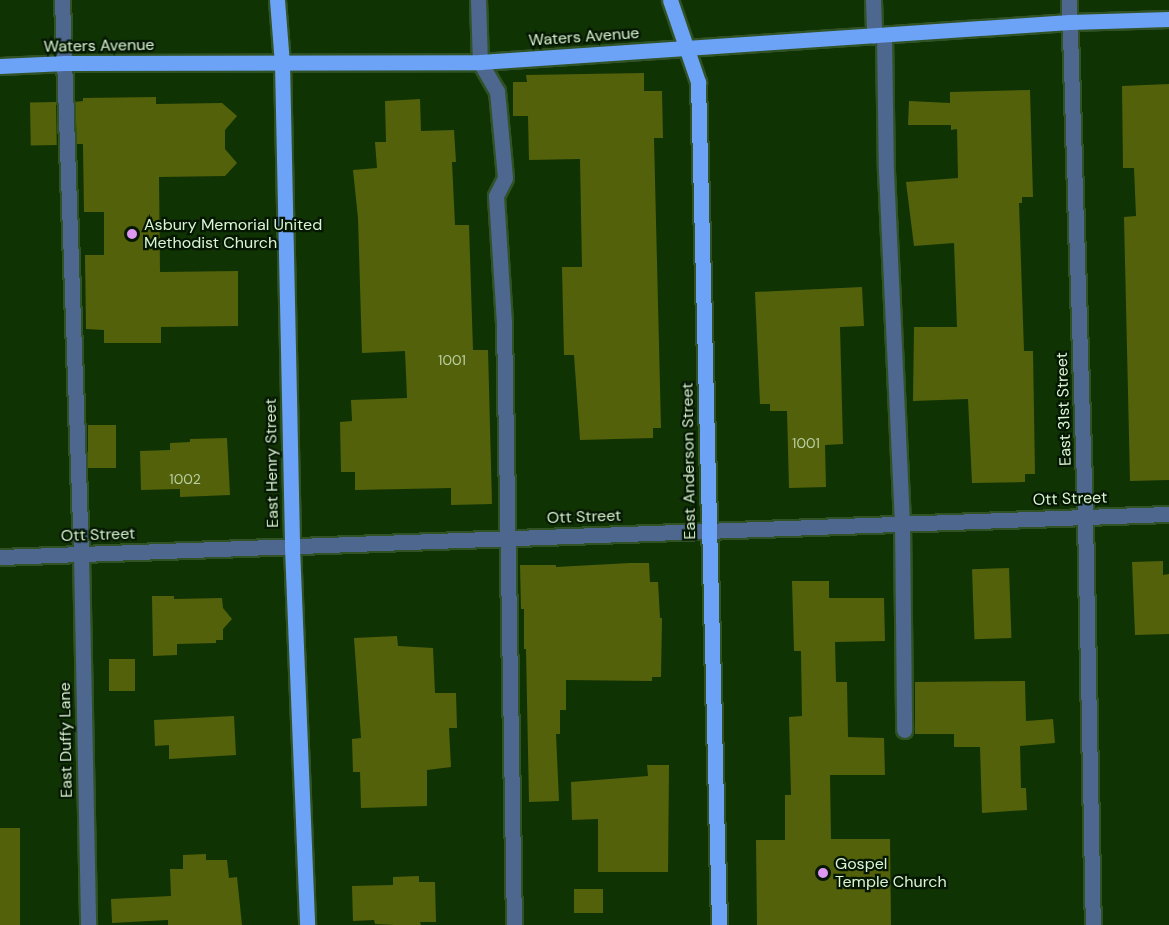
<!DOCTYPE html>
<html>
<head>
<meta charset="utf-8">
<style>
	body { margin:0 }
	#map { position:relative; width:1169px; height:925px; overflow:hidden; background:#103304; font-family:"DM Sans",sans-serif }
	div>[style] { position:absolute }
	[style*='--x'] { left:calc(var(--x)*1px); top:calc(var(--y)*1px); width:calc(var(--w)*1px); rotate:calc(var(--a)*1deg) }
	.building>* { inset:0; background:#54610b; transform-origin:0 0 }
	.roads { filter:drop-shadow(2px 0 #305225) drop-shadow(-2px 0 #305225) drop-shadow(0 2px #305225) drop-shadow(0 -2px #305225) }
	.minor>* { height:15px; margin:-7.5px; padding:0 7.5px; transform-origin:7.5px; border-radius:7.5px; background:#4d678f }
	.major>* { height:15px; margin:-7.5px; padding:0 7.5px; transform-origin:7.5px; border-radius:7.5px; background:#6da3f6 }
	.dots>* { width:16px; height:16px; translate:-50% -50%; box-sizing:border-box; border:3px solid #051702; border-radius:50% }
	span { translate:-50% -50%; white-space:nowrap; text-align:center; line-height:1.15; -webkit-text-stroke:4.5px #051702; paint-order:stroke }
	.number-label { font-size:14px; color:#b9d0a2 }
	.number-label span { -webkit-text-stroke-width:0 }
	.street-label { font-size:16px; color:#dbf5d4 }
	.poi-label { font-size:16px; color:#dbf5d4 }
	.left { translate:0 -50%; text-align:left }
</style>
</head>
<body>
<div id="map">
	<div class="building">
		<div style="clip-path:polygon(644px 73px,644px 91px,662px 91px,663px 138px,654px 138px,661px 428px,653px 428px,653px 438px,580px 440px,574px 355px,564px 355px,562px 267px,582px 267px,580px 159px,529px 160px,528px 116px,513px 116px,513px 82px,527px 82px,526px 75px)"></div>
		<div style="clip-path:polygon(1169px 84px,1169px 480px,1130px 481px,1124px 217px,1136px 216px,1134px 168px,1123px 168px,1122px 86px)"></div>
		<div style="clip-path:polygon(1030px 90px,1033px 197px,1022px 197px,1022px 203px,1019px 203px,1024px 351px,1033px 351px,1035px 474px,1025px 474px,1025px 482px,972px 483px,968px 399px,913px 401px,914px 327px,957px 327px,954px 243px,914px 246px,906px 182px,958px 178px,957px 129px,951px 130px,951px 125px,908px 125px,909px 101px,950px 103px,950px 92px)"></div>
		<div style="clip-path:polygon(156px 97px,156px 104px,222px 103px,237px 116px,225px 130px,225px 149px,237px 163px,225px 176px,159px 177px,160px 272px,238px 271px,238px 326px,161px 327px,161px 343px,104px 343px,104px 330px,86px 329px,85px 255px,104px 255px,104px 212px,84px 212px,83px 144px,77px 144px,75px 102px,83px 101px,83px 98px)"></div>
		<div style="clip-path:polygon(420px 99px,421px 131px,454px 130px,456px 162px,452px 162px,455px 225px,469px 225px,473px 350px,488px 350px,492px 504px,451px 505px,451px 488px,355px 490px,355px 472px,341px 472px,340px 422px,352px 421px,351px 400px,407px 398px,405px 351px,362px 353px,358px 218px,353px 170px,377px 168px,375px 142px,386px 142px,385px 101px)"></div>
		<div style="left:56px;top:102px;width:43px;height:26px;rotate:89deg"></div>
		<div style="clip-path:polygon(862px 287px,864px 326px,840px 327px,843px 444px,825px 445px,826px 487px,789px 488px,787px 411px,770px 411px,770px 404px,760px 404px,755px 292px)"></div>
		<div style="left:116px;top:425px;width:43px;height:28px;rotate:90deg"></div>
		<div style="clip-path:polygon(227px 438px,230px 495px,180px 497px,180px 489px,141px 490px,140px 451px,170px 450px,170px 443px,190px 442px,190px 439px)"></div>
		<div style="clip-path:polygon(1163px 561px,1163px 575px,1169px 574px,1169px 634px,1135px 635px,1132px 562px)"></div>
		<div style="clip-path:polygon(630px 563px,649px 563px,650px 582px,658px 582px,660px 618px,662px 618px,661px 677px,652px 677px,652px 681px,566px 680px,566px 710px,560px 710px,560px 734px,556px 734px,559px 801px,529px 802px,526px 649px,524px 649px,524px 609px,521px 609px,520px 565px,556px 565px,556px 567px)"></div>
		<div style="left:1009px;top:568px;width:70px;height:37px;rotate:88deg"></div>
		<div style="clip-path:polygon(792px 581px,829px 581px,829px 598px,884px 598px,885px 641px,835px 642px,836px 682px,847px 682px,848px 737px,884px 738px,885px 775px,830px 775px,831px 839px,890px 839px,891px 925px,757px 925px,756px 840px,785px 840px,785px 795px,791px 795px,789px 717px,802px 716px,801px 651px,794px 651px)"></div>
		<div style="clip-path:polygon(152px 596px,174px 596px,174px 599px,222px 598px,223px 608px,232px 619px,223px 629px,223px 640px,216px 640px,216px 643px,177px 644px,177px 655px,153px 656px)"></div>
		<div style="clip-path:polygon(397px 636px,398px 646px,433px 648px,435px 693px,456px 693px,457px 728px,449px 728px,451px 767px,427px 770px,427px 806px,361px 808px,360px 772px,353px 772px,352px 739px,361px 738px,354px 638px)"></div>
		<div style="left:109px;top:659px;width:26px;height:32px"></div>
		<div style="clip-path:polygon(1025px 681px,1026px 721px,1053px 719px,1055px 743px,1020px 746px,1021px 788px,1026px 788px,1027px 810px,982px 813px,980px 747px,954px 747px,954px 734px,915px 734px,915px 682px)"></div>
		<div style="clip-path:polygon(234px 716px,236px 755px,169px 759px,169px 745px,155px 746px,154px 720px)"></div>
		<div style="clip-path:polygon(647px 765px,669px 765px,668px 872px,598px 872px,598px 819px,572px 820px,571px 782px,648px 776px)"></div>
		<div style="left:0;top:828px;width:20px;height:97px"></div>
		<div style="clip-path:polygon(206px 854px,206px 860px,227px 860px,229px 878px,237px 877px,242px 925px,168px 925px,168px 920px,112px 923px,111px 899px,171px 896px,170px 869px,183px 869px,183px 855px)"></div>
		<div style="clip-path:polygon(419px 876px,419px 882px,435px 882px,436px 922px,420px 922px,421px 925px,395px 925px,375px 924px,374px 920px,353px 921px,352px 886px,393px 885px,393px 877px)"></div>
		<div style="left:574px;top:889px;width:29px;height:24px"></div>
	</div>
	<div class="roads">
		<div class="minor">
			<div style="--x:62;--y:0;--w:554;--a:88.04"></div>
			<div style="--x:81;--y:554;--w:371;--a:88.9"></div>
			<div style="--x:478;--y:0;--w:62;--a:88.2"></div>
			<div style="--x:480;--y:62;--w:34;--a:60"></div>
			<div style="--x:497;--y:91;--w:87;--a:84.7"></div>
			<div style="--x:505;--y:178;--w:20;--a:117"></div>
			<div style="--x:496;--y:196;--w:127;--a:86.4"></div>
			<div style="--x:504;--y:323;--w:602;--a:89.05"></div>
			<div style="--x:873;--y:0;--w:36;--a:88"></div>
			<div style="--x:1069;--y:0;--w:516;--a:88.22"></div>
			<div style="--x:1085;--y:516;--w:409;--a:88.9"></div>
			<div style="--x:884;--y:35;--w:136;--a:89.2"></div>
			<div style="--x:886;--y:171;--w:352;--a:87.4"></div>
			<div style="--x:902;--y:523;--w:207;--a:89.4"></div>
			<div style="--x:0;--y:557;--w:1170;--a:-2.11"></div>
		</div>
		<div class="major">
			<div style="--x:277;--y:0;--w:63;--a:85.5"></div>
			<div style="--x:282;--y:63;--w:484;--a:88.8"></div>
			<div style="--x:292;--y:547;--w:378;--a:87.7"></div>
			<div style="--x:670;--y:0;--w:87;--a:71.1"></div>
			<div style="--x:698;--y:82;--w:843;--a:88.57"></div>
			<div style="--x:0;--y:66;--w:65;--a:-2.6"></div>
			<div style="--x:65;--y:63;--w:415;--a:-0.1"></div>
			<div style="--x:480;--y:62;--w:591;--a:-3.88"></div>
			<div style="--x:1070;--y:22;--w:99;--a:-1.7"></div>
		</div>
	</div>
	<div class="dots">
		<div style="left:132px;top:234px;background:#de98f2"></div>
		<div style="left:823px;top:873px;background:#de98f2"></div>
	</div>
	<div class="number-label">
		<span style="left:452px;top:360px">1001</span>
		<span style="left:806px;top:443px">1001</span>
		<span style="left:185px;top:479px">1002</span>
	</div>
	<div class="street-label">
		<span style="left:584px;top:37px;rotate:-4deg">Waters Avenue</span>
		<span style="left:99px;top:46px;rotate:-1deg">Waters Avenue</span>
		<span style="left:1064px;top:409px;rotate:-92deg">East 31st Street</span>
		<span style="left:689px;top:461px;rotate:-91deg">East Anderson Street</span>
		<span style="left:272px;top:463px;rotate:-91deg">East Henry Street</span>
		<span style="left:1070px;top:499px;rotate:-2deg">Ott Street</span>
		<span style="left:584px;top:517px;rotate:-2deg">Ott Street</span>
		<span style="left:98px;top:535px;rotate:-2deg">Ott Street</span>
		<span style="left:66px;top:740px;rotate:-91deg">East Duffy Lane</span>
	</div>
	<div class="poi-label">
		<span class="left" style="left:144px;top:234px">Asbury Memorial United<br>Methodist Church</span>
		<span class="left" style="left:835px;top:873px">Gospel<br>Temple Church</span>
	</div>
</div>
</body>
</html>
